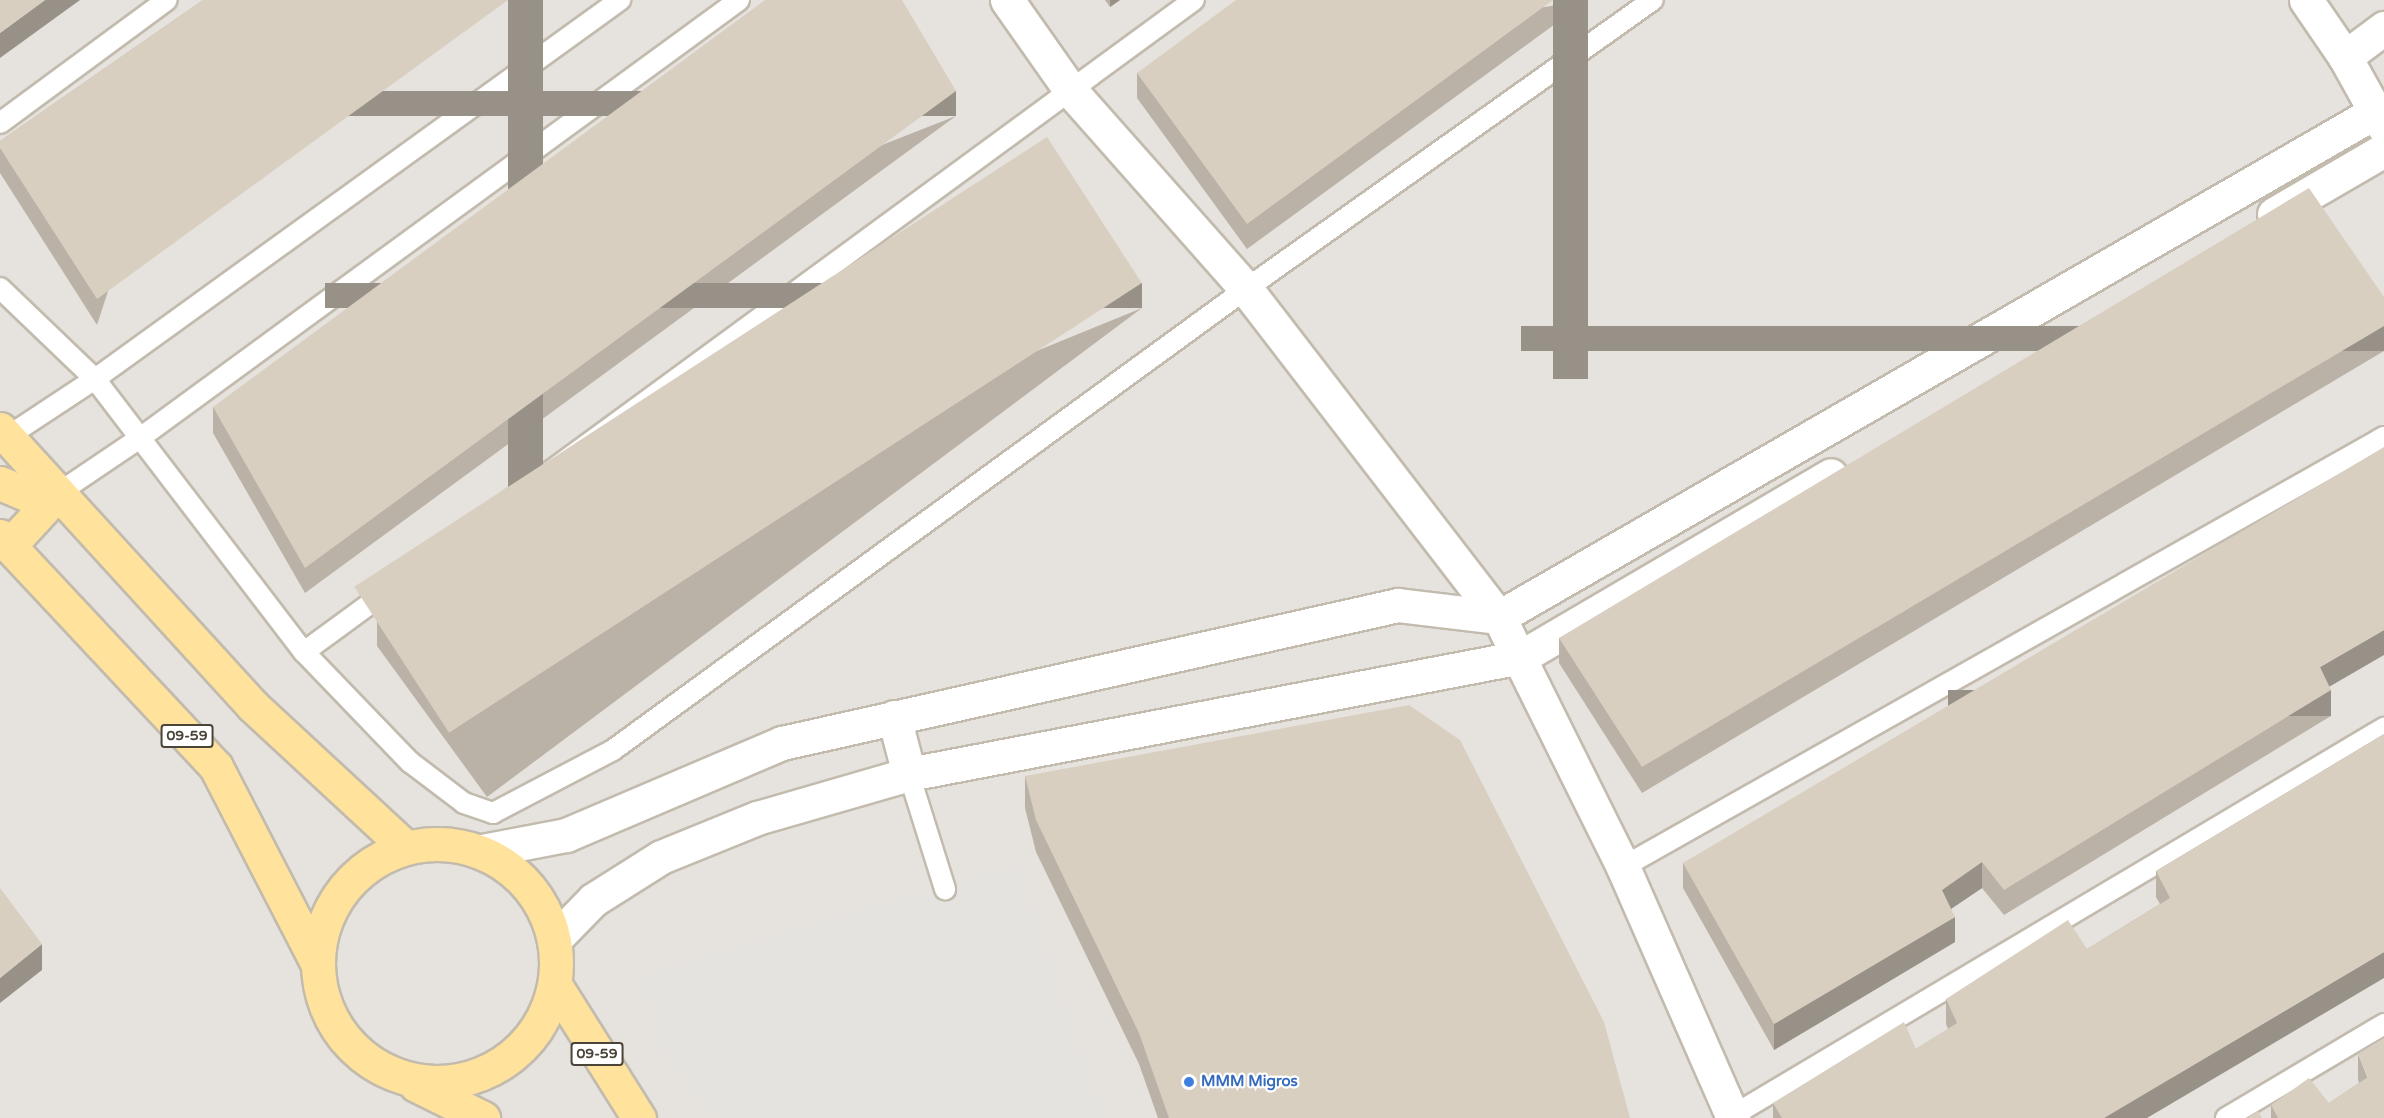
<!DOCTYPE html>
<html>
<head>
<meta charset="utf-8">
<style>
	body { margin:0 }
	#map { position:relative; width:2384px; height:1118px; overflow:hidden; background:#f6f3ec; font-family:"Varela Round",sans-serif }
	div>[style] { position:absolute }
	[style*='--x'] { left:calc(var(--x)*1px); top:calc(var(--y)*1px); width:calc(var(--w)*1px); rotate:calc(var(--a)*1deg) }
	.industrial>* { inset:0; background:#e6e2dd; transform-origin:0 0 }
	.parking>* { inset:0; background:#e5e3e0 }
	.roads { filter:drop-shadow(2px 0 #c2bbae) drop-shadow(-2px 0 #c2bbae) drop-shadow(0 2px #c2bbae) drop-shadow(0 -2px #c2bbae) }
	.lane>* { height:20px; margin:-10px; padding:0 10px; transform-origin:10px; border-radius:10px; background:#fff }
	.street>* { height:33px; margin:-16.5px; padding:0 16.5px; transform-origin:16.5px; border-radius:16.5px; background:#fff }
	.primary>* { height:33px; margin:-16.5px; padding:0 16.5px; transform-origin:16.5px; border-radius:16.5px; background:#ffe39c }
	.primary>.ring { margin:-16.5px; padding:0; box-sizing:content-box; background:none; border:33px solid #ffe39c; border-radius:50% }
	.wall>* { inset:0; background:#bab2a6 }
	.shaded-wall>* { inset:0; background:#979187; transform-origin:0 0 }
	.building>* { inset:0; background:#d8cfc1; transform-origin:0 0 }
	.dots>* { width:16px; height:16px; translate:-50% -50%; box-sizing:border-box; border:3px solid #fff; border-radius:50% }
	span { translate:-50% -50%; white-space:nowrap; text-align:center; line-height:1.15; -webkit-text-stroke:4.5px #fff; paint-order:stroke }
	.shield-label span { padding:2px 4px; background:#fff; border:2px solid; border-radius:4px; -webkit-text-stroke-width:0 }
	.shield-label { font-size:14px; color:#4b4439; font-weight:700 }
	.shop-label { font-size:15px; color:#366cbe; font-weight:700 }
	.left { translate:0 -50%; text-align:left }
</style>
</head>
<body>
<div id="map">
	<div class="industrial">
		<div style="left:0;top:0;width:2384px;height:1118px"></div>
	</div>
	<div class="parking">
		<div style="clip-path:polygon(1014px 867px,1099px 1118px,719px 1118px,667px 1052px,644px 976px)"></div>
	</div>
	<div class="roads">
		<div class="lane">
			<div style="--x:0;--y:123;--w:207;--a:-36.4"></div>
			<div style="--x:0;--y:288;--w:132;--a:43.8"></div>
			<div style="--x:95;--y:379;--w:344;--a:52.6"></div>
			<div style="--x:304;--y:652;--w:153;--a:46.1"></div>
			<div style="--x:410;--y:762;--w:68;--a:37.2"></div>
			<div style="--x:464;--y:803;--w:31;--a:19"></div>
			<div style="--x:493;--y:813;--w:136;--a:-27.7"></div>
			<div style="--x:613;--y:750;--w:783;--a:-36.07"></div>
			<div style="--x:1246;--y:289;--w:499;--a:-35.4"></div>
			<div style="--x:7;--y:437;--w:105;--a:-33.4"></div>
			<div style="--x:95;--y:379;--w:648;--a:-35.83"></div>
			<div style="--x:57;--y:494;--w:100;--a:-34"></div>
			<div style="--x:140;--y:438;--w:742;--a:-36.17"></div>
			<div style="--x:304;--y:652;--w:1103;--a:-36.23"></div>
			<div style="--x:909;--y:774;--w:121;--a:72.6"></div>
			<div style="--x:1623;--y:867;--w:874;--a:-29.47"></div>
			<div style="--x:1732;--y:1116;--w:759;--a:-30.76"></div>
			<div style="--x:2226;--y:1118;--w:184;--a:-30.7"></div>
		</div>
		<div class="street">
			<div style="--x:1007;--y:0;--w:111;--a:54.9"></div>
			<div style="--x:1071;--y:91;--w:264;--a:48.5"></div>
			<div style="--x:1246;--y:289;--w:414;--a:52.4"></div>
			<div style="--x:1499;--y:617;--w:279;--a:63.6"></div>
			<div style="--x:1623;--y:867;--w:274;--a:66.3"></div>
			<div style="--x:2306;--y:0;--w:69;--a:55.6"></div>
			<div style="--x:2345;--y:57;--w:80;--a:60.9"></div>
			<div style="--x:2345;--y:57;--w:49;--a:-36.6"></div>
			<div style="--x:2274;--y:214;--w:127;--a:-30.2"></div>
			<div style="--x:894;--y:717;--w:59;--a:75.3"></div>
			<div style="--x:482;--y:851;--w:86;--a:-10.8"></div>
			<div style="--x:566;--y:835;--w:235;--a:-23.1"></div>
			<div style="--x:782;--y:743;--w:631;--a:-12.63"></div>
			<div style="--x:1398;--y:605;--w:102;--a:6.8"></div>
			<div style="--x:1499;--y:617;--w:1011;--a:-29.96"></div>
			<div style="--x:554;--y:940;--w:56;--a:-45.7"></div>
			<div style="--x:593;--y:900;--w:80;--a:-32.3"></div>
			<div style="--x:661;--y:857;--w:104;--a:-22.1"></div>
			<div style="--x:757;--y:818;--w:158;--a:-16.1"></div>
			<div style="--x:909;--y:774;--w:623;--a:-10.82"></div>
			<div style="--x:1521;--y:657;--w:359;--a:-30.4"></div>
		</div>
		<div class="primary">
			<div style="--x:0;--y:429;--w:375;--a:47.6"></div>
			<div style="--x:253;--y:706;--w:207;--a:42.8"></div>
			<div style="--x:0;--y:483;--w:34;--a:23"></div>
			<div style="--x:31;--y:496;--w:26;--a:-4"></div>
			<div style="--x:0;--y:536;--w:316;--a:46.9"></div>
			<div style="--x:216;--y:767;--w:218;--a:62.7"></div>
			<div style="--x:9;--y:546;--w:71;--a:-47.3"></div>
			<div class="ring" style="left:318px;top:844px;width:205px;height:205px"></div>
			<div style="--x:557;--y:988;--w:154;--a:57.8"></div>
			<div style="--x:416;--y:1085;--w:75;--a:26.2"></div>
		</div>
	</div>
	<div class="wall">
		<div style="clip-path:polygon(203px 0,97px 325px,0 173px,0 141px)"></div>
		<div style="clip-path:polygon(1105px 0,1120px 0,1110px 7px)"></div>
		<div style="clip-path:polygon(1588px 0,1247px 249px,1137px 98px,1137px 73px)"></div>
		<div style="clip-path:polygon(956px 116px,305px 593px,213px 433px,213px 407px)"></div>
		<div style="clip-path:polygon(2384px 297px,2384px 351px,1642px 793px,1559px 663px,1559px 638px)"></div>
		<div style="clip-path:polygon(1142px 308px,487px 797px,377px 646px,377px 620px)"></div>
		<div style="clip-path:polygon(2329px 687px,2331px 716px,2004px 915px,1982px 888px,1951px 909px,1955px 942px,1774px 1050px,1683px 888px,1683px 863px)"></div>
		<div style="clip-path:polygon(2384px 734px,2147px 1118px,1773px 1118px,1773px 1103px,1916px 1049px,1948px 1029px,1946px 1024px,1946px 999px,2087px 949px,2160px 904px,2156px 897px,2156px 871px)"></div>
		<div style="clip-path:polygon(1025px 776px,1630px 1118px,1158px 1118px,1139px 1064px,1036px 852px,1025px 808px)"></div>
		<div style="clip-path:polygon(2358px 1054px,2384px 1118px,2271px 1118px,2271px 1105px,2329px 1103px,2359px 1083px,2358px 1079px)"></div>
	</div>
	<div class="shaded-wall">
		<div style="clip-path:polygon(45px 0,80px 0,0 58px,0 33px)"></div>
		<div style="left:508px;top:0;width:35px;height:508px"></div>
		<div style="clip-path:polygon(1110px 0,1120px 0,1110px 7px)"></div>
		<div style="left:1553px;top:0;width:35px;height:379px"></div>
		<div style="left:956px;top:91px;width:25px;height:807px;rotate:90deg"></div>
		<div style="left:1142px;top:283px;width:25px;height:817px;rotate:90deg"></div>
		<div style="left:2384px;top:326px;width:25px;height:863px;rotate:90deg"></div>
		<div style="clip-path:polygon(2384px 630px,2384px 655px,2320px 692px,2320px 667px)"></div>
		<div style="left:2331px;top:690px;width:26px;height:383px;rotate:90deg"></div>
		<div style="clip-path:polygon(1982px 862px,1982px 888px,1942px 915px,1942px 890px)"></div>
		<div style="clip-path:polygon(1955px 917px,1955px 942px,1774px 1050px,1774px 1024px)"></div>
		<div style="clip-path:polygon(42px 944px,42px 970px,0 1003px,0 978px)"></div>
		<div style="clip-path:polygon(2384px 952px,2384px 978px,2147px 1118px,2104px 1118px)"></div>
	</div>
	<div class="building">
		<div style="clip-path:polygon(0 0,45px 0,0 33px)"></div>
		<div style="clip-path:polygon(203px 0,508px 0,97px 299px,0 148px,0 141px)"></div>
		<div style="clip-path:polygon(765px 0,902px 0,956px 91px,305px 568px,213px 407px)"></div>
		<div style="clip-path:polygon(1236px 0,1553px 0,1247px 224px,1137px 73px)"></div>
		<div style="left:1047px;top:137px;width:174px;height:826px;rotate:57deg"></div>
		<div style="clip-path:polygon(2309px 188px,2384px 297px,2384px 326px,1642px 767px,1559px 638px)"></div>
		<div style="clip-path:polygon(2384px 447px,2384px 630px,2320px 667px,2331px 690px,2004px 890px,1982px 862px,1942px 890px,1955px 917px,1774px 1024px,1683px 863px)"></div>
		<div style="clip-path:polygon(1409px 705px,1460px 740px,1604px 1022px,1630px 1118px,1169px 1118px,1139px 1033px,1036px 820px,1025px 776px)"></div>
		<div style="clip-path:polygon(2384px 734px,2384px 952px,2104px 1118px,1782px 1118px,1773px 1103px,1904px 1022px,1916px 1049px,1957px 1023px,1946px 999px,2068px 920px,2087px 949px,2170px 898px,2156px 871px)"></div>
		<div style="clip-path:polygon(0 888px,42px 944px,0 978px)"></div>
		<div style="clip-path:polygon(2384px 1038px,2384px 1118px,2278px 1118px,2271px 1105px,2309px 1078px,2329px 1103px,2368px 1077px,2358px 1054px)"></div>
		<div style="clip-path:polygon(2258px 1111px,2262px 1118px,2247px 1118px)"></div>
	</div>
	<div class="dots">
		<div style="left:1189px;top:1082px;background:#3f7fe0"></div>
	</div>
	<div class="shield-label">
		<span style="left:187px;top:736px">09-59</span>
		<span style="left:597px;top:1054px">09-59</span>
	</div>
	<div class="shop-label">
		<span class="left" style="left:1201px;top:1082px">MMM Migros</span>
	</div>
</div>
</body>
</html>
